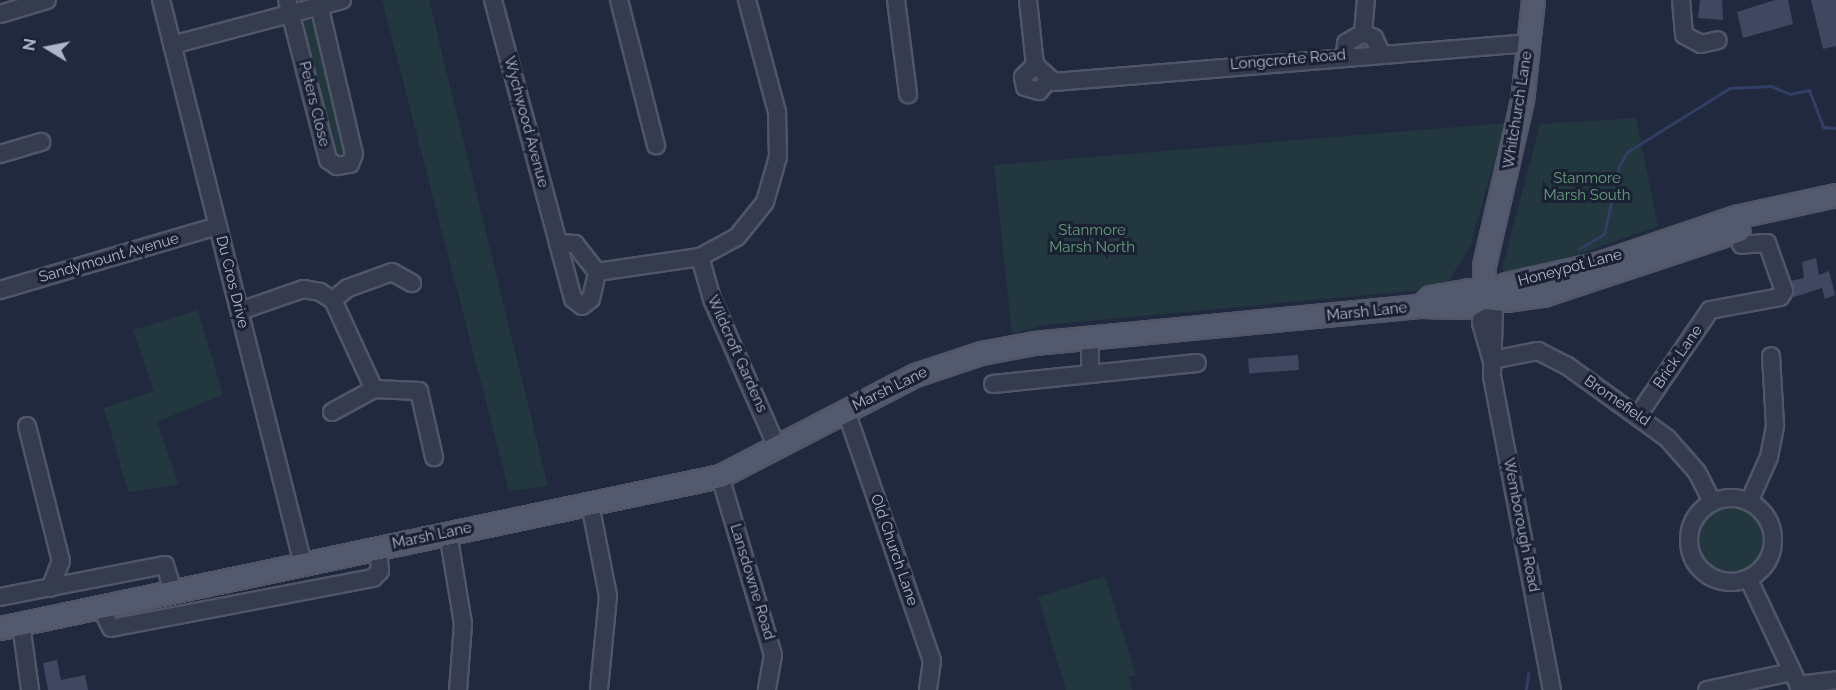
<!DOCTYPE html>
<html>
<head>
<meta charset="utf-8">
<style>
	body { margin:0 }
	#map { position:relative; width:1836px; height:690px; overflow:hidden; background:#21293e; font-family:Raleway,sans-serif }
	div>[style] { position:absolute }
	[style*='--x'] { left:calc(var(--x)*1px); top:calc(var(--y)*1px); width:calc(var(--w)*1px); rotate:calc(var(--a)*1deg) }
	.green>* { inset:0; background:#23373f; transform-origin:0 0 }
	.round { border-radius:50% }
	.stream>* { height:3px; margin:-1.5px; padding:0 1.5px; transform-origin:1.5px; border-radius:1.5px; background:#313f64 }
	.building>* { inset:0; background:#3f4860; transform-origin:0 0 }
	.roads { filter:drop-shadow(2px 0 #505668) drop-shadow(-2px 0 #505668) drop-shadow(0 2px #505668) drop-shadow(0 -2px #505668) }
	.minor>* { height:16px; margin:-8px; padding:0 8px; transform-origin:8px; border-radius:8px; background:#353c4e }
	.minor>.ring { margin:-8px; padding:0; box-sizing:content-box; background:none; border:16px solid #353c4e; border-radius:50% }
	.major>* { height:21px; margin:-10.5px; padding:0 10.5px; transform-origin:10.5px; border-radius:10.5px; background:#535a6e }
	span { translate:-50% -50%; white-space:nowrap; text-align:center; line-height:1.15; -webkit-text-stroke:6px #1a2132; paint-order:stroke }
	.street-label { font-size:15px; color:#b0b6c9 }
	.park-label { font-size:15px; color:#659c7a }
	.north { position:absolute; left:18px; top:18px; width:60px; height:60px; -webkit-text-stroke:4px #1a2132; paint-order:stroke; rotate:280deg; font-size:16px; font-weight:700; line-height:24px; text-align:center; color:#b0b6c9 }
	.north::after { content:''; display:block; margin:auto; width:21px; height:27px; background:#b0b6c9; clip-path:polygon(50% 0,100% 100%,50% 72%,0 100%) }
</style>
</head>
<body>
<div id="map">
	<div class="green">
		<div style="clip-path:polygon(382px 0,429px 0,548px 486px,509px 491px)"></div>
		<div style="left:316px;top:19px;width:143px;height:18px;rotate:77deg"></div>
		<div style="clip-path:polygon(1636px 118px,1658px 226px,1574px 256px,1505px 272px,1502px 269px,1540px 124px)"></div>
		<div style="clip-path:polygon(1505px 123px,1470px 247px,1444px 288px,1044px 325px,1012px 334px,994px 165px)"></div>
		<div style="clip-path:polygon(198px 310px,223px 395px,157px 422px,179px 485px,128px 492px,104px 408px,154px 391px,133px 330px)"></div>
		<div class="round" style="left:1693px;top:502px;width:76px;height:76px"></div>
		<div style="clip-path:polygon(1105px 576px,1136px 675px,1129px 677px,1132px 690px,1066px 690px,1038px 597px)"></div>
	</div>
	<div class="stream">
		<div style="--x:1579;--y:249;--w:29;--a:-31"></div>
		<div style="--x:1604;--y:234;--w:70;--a:-77.6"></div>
		<div style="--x:1619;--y:166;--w:16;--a:-60"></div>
		<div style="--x:1627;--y:152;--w:121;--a:-31.9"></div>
		<div style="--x:1730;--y:88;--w:41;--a:-2.8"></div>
		<div style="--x:1771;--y:86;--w:21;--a:23"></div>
		<div style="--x:1790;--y:94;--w:19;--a:-12"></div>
		<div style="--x:1809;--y:90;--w:40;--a:69"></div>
		<div style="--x:1823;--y:127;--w:13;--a:4"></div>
		<div style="--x:1526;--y:690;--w:17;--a:-83"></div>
	</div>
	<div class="building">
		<div style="clip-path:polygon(1700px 0,1722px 0,1723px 20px,1698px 18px)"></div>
		<div style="clip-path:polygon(1775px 0,1788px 0,1793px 24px,1743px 38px,1737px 12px)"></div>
		<div style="clip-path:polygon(1811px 0,1836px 0,1836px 46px,1823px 49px)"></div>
		<div style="clip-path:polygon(1816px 258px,1819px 275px,1829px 271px,1835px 295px,1825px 299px,1822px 288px,1794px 297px,1791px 281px,1804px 278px,1802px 262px)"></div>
		<div style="left:1298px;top:355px;width:15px;height:50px;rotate:86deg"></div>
		<div style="clip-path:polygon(57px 660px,61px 680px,85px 675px,88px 690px,48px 690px,43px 663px)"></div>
	</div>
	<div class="roads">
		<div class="minor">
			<div style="--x:161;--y:0;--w:582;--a:75.87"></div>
			<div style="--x:287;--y:0;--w:165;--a:75.6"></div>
			<div style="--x:328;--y:160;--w:11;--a:34"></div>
			<div style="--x:337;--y:166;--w:13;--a:-9"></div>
			<div style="--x:350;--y:164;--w:11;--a:-68"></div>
			<div style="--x:354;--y:154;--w:158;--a:-103.2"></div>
			<div style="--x:493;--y:0;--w:252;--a:75"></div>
			<div style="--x:558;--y:243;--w:17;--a:3"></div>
			<div style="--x:575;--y:244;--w:36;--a:52"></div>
			<div style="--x:597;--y:272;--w:104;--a:-8.3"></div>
			<div style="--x:700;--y:257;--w:42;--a:-28.4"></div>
			<div style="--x:737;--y:237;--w:45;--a:-51.3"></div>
			<div style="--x:765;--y:202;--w:47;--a:-73.9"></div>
			<div style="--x:778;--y:157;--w:45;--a:-91.3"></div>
			<div style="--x:777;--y:112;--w:116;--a:-105"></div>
			<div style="--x:619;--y:0;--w:150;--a:75.7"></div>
			<div style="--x:896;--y:0;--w:95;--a:82.7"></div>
			<div style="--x:1028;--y:0;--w:65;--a:83.9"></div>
			<div style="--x:1035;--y:65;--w:25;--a:42"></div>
			<div style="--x:1054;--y:82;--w:477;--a:-4.7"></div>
			<div style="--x:1681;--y:0;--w:35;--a:85"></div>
			<div style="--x:1684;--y:35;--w:19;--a:28"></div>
			<div style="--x:1701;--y:44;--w:17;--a:-13"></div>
			<div style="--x:0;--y:14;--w:49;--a:-16.6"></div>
			<div style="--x:1363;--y:33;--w:33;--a:-85"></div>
			<div style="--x:172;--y:45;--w:176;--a:-14.8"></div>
			<div style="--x:1345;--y:55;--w:12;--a:-85"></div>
			<div style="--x:1346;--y:43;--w:20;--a:-30"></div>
			<div style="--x:1363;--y:33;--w:12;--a:24"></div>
			<div style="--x:1374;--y:38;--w:17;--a:65"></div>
			<div style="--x:1035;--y:65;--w:17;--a:135"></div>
			<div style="--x:1023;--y:77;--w:10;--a:79"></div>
			<div style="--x:1025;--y:87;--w:15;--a:16"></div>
			<div style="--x:1039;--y:91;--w:13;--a:-48"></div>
			<div style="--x:0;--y:154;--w:43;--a:-16.3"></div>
			<div style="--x:558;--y:243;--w:58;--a:75"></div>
			<div style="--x:573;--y:299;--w:11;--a:38"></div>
			<div style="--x:582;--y:306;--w:11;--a:-38"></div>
			<div style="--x:591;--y:299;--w:28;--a:-77"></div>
			<div style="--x:700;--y:257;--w:44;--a:74.1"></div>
			<div style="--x:712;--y:299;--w:164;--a:66.3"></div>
			<div style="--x:0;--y:290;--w:227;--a:-16.4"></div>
			<div style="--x:1484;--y:298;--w:16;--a:52"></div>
			<div style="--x:1494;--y:311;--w:65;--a:91.8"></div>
			<div style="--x:1492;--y:376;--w:320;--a:79.2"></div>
			<div style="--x:1484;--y:298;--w:25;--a:97"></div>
			<div style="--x:1481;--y:323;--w:37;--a:74"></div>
			<div style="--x:333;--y:300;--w:19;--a:-39"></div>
			<div style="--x:348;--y:288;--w:47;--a:-20"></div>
			<div style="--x:392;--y:272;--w:23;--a:29"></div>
			<div style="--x:240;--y:311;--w:67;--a:-19.2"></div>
			<div style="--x:303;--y:289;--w:17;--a:10"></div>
			<div style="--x:320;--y:292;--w:15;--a:32"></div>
			<div style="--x:333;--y:300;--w:98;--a:65.3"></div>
			<div style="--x:1090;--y:338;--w:36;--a:90"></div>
			<div style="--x:1492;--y:360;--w:47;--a:-11.1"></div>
			<div style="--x:1538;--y:351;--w:31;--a:27"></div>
			<div style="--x:1566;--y:365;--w:125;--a:35.9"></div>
			<div style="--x:1667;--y:438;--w:45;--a:48.6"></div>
			<div style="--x:1697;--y:472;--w:34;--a:63"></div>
			<div style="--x:993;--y:384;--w:205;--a:-5.9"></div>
			<div style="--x:846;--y:411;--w:264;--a:71"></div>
			<div style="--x:932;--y:661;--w:29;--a:98"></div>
			<div style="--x:332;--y:412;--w:48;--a:-28.7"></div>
			<div style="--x:374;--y:389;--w:45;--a:2.5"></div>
			<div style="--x:419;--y:391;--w:68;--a:77.2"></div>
			<div style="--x:1639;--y:414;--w:126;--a:-55.7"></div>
			<div style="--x:1710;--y:310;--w:71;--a:-10.5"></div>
			<div style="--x:1780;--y:297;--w:7;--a:-56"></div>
			<div style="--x:1784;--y:291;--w:51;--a:-109.5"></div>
			<div style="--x:1767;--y:243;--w:26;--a:176"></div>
			<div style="--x:27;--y:426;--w:139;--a:75.9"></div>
			<div style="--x:61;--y:561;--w:29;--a:112"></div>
			<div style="--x:720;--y:476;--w:187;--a:73.5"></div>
			<div style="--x:773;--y:655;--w:36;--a:100"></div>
			<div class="ring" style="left:1689px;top:498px;width:68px;height:68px"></div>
			<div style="--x:1749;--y:502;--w:49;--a:-66"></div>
			<div style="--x:1769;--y:457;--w:33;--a:-79"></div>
			<div style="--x:1775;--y:425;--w:69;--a:-93.3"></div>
			<div style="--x:590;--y:504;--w:94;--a:78.9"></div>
			<div style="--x:608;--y:596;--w:94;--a:95.5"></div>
			<div style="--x:448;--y:533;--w:92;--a:80.6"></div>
			<div style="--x:463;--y:624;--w:66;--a:94.3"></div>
			<div style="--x:1749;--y:580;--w:122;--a:64.7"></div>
			<div style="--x:0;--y:597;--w:168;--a:-11"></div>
			<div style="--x:165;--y:565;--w:27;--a:73"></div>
			<div style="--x:101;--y:608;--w:22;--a:63"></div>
			<div style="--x:111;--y:628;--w:267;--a:-10.8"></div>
			<div style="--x:373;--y:578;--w:10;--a:-45"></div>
			<div style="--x:380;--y:571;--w:24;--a:-95"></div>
			<div style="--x:21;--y:624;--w:67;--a:82.2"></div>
			<div style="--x:1798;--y:685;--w:38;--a:-7"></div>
			<div style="--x:1707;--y:690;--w:87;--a:-12"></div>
		</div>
		<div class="major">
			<div style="--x:1484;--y:298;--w:33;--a:-90"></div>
			<div style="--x:1484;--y:265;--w:168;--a:-77"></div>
			<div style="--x:1522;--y:101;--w:102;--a:-83.8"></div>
			<div style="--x:1421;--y:306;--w:13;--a:-45"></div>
			<div style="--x:1430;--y:297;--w:39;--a:-10"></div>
			<div style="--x:1468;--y:290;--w:18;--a:27"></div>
			<div style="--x:1484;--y:298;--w:22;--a:5"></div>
			<div style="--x:1506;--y:300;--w:37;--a:-8"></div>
			<div style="--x:1543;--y:295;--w:206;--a:-18.3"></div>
			<div style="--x:0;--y:628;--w:736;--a:-11.92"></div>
			<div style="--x:720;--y:476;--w:220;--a:-27.4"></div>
			<div style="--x:915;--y:375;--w:70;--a:-18.4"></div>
			<div style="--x:981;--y:353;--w:54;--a:-10.7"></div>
			<div style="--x:1034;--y:343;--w:389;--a:-5.5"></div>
			<div style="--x:1421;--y:306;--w:45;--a:1.3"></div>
			<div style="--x:1466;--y:307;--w:46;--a:-29.9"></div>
			<div style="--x:1506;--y:284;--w:96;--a:-12.6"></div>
			<div style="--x:1600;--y:263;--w:143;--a:-18.8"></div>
			<div style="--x:1735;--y:217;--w:103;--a:-12.3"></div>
		</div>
	</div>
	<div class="street-label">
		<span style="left:1288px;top:60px;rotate:-5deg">Longcrofte Road</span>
		<span style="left:314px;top:104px;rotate:76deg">Peters Close</span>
		<span style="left:1518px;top:110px;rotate:-81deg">Whitchurch Lane</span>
		<span style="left:526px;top:122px;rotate:75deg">Wychwood Avenue</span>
		<span style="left:109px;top:258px;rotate:-16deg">Sandymount Avenue</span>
		<span style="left:1570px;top:268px;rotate:-15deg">Honeypot Lane</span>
		<span style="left:232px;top:282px;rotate:76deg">Du Cros Drive</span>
		<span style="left:1367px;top:312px;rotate:-6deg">Marsh Lane</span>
		<span style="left:737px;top:354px;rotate:66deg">Wildcroft Gardens</span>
		<span style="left:1678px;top:357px;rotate:-55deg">Brick Lane</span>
		<span style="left:890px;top:389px;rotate:-26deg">Marsh Lane</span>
		<span style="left:1617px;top:401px;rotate:35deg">Bromefield</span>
		<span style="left:1521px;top:525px;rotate:79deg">Wemborough Road</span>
		<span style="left:432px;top:536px;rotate:-12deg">Marsh Lane</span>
		<span style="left:894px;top:550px;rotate:71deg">Old Church Lane</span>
		<span style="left:752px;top:582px;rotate:73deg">Lansdowne Road</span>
	</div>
	<div class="park-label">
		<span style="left:1587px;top:187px">Stanmore<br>Marsh South</span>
		<span style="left:1092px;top:239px">Stanmore<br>Marsh North</span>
	</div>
	<div class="north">N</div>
</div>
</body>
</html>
